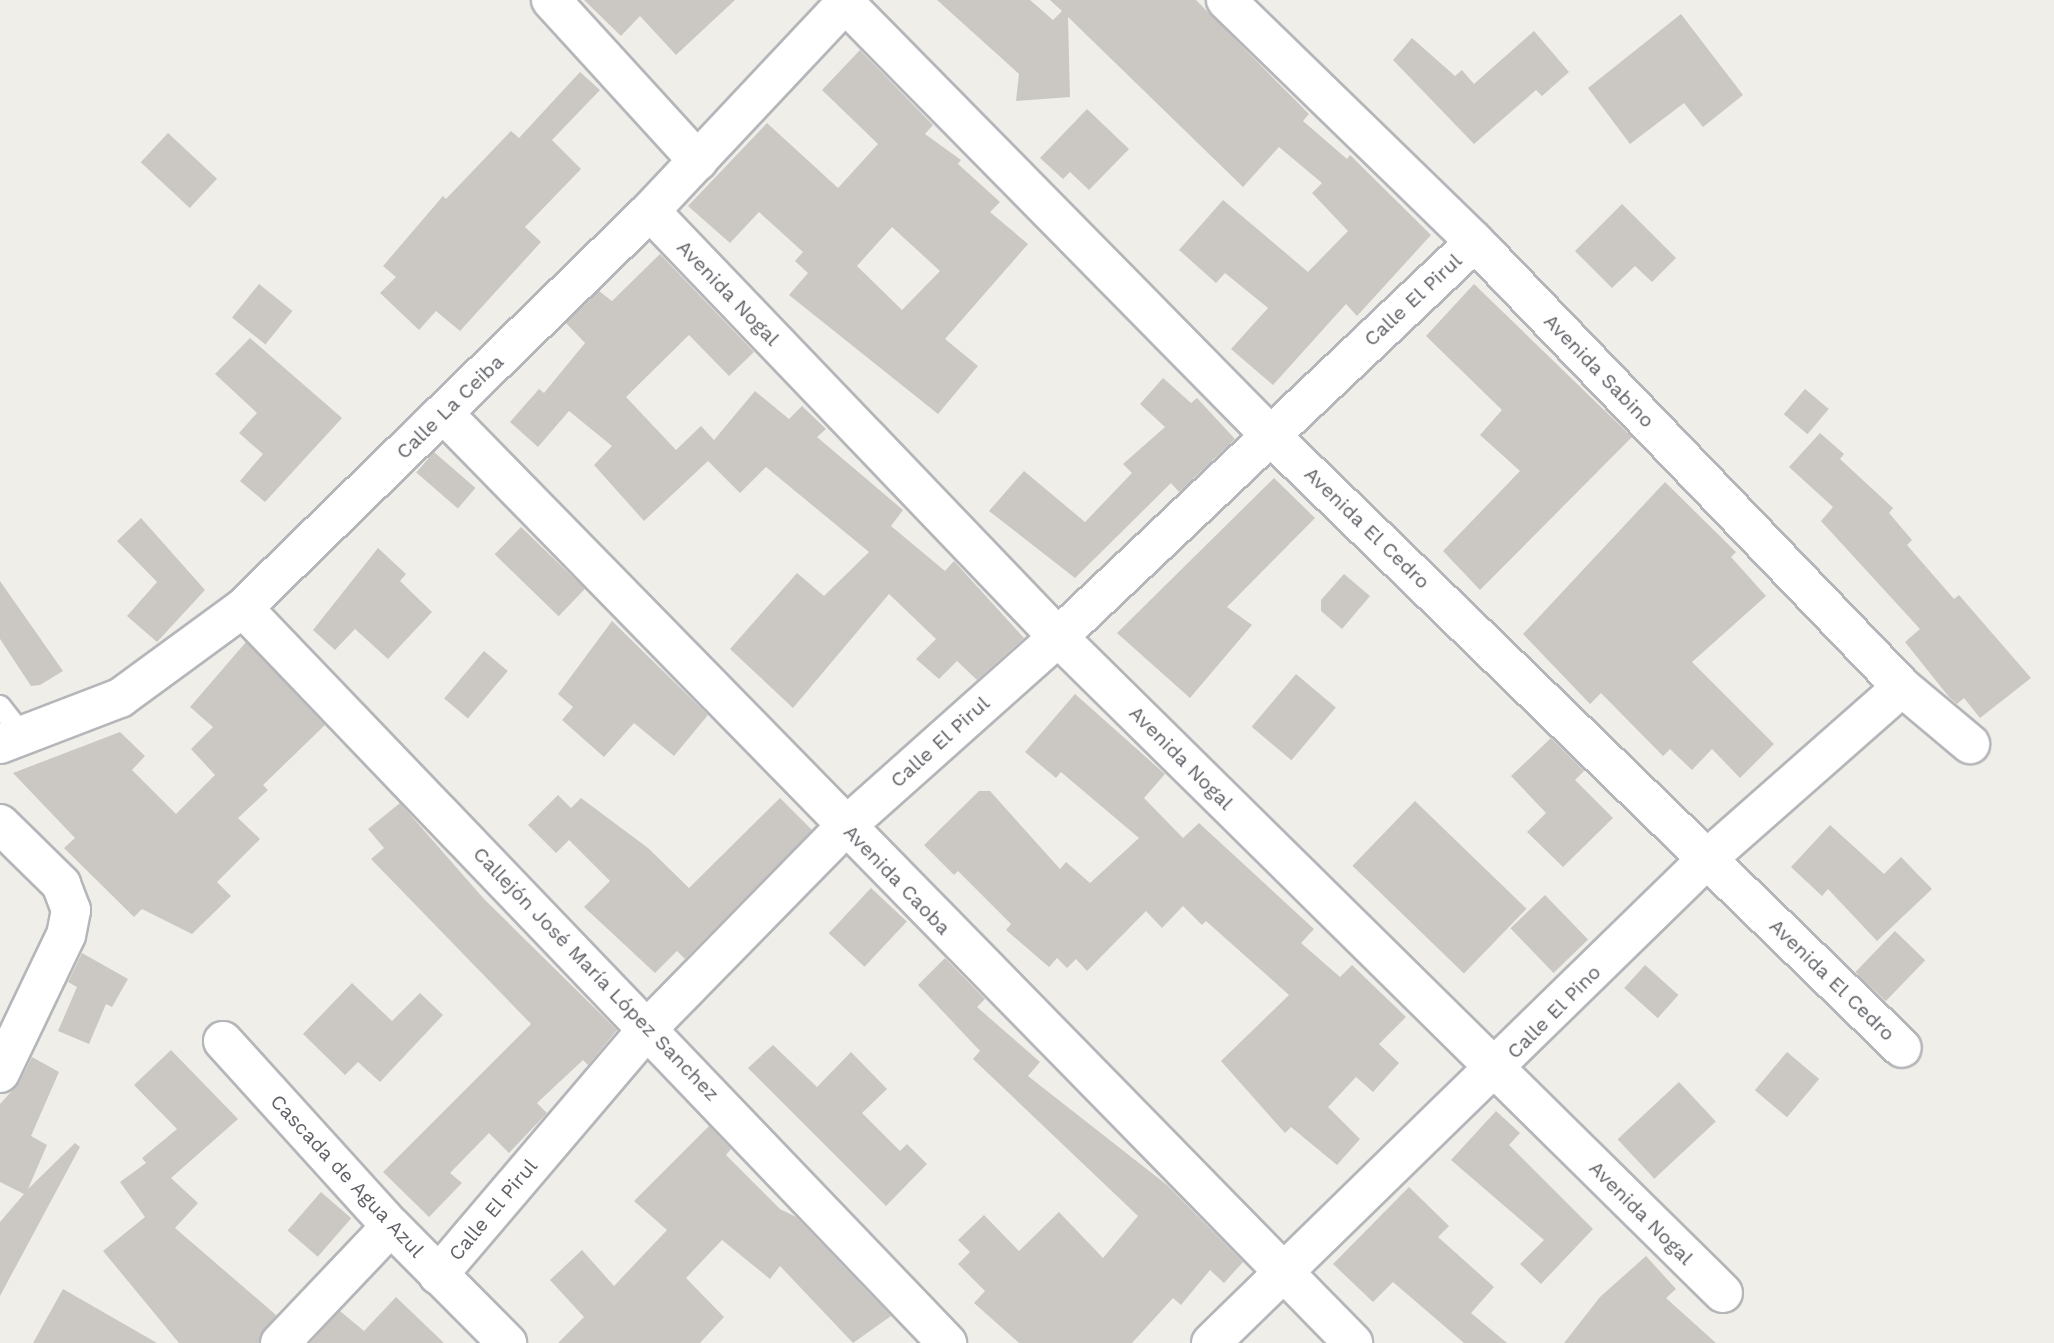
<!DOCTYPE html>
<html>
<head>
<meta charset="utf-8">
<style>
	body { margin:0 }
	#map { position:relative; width:2054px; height:1343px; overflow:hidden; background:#efeee8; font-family:"Work Sans",sans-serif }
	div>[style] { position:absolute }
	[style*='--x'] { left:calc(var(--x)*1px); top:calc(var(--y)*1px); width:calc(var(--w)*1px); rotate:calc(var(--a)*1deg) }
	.building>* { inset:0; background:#cbc8c4; transform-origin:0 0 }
	.roads { filter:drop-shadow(2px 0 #b5b6ba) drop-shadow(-2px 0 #b5b6ba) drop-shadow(0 2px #b5b6ba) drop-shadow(0 -2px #b5b6ba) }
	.lane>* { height:20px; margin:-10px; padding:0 10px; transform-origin:10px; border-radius:10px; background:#fff }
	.street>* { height:38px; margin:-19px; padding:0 19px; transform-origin:19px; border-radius:19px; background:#fff }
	span { translate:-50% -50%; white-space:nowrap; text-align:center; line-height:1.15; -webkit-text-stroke:8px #fff; paint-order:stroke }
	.street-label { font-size:20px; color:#5f6166 }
</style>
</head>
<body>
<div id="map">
	<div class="building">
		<div style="clip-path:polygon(584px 0,735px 0,676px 55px,640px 16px,621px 36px)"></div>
		<div style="clip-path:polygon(937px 0,1030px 0,1053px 20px,1062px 11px,1050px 0,1196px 0,1309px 114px,1303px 121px,1347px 159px,1350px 155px,1431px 235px,1357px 316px,1346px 304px,1273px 385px,1231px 349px,1268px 308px,1225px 273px,1216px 283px,1179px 250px,1223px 200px,1308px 272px,1348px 231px,1312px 193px,1322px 183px,1279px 147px,1243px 187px,1068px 17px,1070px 97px,1016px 101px,1019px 74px)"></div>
		<div style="clip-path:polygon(1681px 14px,1743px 95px,1703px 127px,1684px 103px,1630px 144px,1588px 88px)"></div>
		<div style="clip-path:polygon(1534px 31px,1569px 72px,1542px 96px,1536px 90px,1474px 144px,1393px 60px,1412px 38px,1455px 76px,1462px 70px,1474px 84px)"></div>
		<div style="clip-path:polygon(evenodd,860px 50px,933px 125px,925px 134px,961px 160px,958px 164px,1000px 202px,990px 212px,1028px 244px,945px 339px,978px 366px,938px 414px,789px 295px,808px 273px,795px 261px,803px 252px,759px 212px,730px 243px,688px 206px,767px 123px,838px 188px,878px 144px,822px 90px,860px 50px,892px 227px,940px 271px,902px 310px,857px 266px,892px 227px)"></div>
		<div style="clip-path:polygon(580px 72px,600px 90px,552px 140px,581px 169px,525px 227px,541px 242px,460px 331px,436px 311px,419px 330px,380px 293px,396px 277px,383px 266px,443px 196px,446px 199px,511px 131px,519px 138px)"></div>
		<div style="clip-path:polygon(1087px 109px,1129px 149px,1089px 190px,1070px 172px,1063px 179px,1040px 158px)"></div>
		<div style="left:168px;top:133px;width:67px;height:40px;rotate:43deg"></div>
		<div style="clip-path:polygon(1622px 204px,1676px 258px,1652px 282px,1635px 266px,1612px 288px,1575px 251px)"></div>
		<div style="clip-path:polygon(660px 254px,754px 352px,729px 376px,689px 335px,626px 397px,676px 450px,701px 426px,714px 440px,755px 391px,789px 419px,802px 406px,826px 429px,817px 437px,903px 510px,891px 526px,945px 571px,954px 561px,1024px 638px,977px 680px,957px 661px,939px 679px,916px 659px,936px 639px,889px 594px,793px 708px,730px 649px,797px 573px,824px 596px,869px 552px,766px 467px,740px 493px,708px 461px,644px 521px,594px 465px,612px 446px,569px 411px,538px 447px,510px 422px,539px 389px,544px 393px,585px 343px,566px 323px,599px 291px,612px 301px)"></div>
		<div style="left:259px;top:284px;width:43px;height:43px;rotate:39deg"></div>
		<div style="clip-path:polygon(1474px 284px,1632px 437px,1480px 590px,1443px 551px,1520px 471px,1480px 435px,1502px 410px,1426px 336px)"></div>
		<div style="clip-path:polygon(250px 338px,342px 418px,265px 502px,240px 481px,263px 454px,239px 433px,257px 413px,215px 374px)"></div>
		<div style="clip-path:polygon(1163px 378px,1191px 403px,1197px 398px,1235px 439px,1179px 492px,1171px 483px,1075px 578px,989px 511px,1024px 471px,1085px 522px,1132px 473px,1123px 464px,1165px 427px,1140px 404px)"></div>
		<div style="left:1805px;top:389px;width:31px;height:33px;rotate:40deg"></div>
		<div style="clip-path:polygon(1820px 433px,1844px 454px,1840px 459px,1893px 508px,1889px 513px,1912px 540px,1907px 545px,1954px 599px,1959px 595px,2031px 678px,1980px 718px,1964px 698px,1957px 704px,1949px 697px,1905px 642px,1920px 629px,1821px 521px,1833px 507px,1789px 467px)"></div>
		<div style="left:434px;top:452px;width:55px;height:27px;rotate:41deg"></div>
		<div style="clip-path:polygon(1274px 478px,1315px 518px,1227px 607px,1252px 625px,1190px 698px,1117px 633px)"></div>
		<div style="clip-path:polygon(1665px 482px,1736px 552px,1731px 557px,1766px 596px,1692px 662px,1774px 744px,1740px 778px,1712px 749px,1692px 770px,1670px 749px,1663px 756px,1601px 693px,1590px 704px,1523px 634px)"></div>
		<div style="clip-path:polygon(141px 518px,205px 590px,157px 642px,127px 616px,157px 582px,117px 541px)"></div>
		<div style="left:521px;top:527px;width:89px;height:38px;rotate:44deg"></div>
		<div style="clip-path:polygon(378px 548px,406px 574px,400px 581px,432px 612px,388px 659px,355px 629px,335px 650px,313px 630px)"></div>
		<div style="clip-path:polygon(1344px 574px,1370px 596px,1342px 629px,1321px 611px,1321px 600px)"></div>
		<div style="clip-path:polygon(0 581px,63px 671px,40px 685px,31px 686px,0 639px)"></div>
		<div style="clip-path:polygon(612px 621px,708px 715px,674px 756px,634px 723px,604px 757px,562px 720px,573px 707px,558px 694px)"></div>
		<div style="clip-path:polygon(246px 642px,325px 725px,263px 785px,268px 790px,238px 818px,260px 839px,217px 882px,231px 896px,192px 934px,142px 909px,134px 917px,64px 848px,75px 838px,13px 773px,120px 732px,145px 756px,132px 770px,176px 814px,215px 775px,191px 749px,213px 727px,190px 707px)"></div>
		<div style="left:484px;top:651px;width:31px;height:62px;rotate:40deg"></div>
		<div style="left:1296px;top:674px;width:52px;height:69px;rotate:40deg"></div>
		<div style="clip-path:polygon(1075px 694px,1165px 774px,1144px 798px,1183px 838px,1199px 823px,1314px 929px,1301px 943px,1340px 977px,1352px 965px,1406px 1017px,1379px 1044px,1399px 1063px,1373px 1092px,1356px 1077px,1328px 1107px,1360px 1139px,1337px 1165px,1291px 1127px,1285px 1133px,1221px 1061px,1289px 995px,1206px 921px,1202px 925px,1183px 906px,1162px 928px,1146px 911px,1087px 971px,1076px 959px,1067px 968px,1057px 958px,1049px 967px,1006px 930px,1011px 924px,958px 871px,954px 875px,924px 845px,979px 791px,990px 791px,1060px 869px,1066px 862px,1090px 883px,1139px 838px,1061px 772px,1056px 778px,1025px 752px)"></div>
		<div style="clip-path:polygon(1551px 738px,1584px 771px,1575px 780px,1613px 818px,1563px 867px,1527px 832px,1546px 813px,1511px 776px)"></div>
		<div style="clip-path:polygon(558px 795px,571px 808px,581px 798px,648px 848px,689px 888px,780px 798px,812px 830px,685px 959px,677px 951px,655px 973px,584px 907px,610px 881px,569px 840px,556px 853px,528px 825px)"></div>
		<div style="left:1415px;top:801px;width:155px;height:90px;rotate:44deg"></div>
		<div style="clip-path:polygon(400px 803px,484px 899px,617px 1030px,588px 1065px,583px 1060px,537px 1103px,547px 1113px,509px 1153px,489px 1133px,450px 1173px,462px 1183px,429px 1217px,383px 1172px,531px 1024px,371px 859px,384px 848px,368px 829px)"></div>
		<div style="clip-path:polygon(1830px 825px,1884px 874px,1901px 857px,1932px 889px,1877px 941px,1828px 889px,1822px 896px,1791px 867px)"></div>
		<div style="left:871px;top:888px;width:49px;height:62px;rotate:43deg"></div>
		<div style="left:1545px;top:895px;width:62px;height:48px;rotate:46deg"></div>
		<div style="left:1895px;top:931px;width:42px;height:57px;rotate:44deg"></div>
		<div style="clip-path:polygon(82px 953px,128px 979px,112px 1007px,106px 1004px,89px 1044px,58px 1031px,77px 987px,68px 982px)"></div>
		<div style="clip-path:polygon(945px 958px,985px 999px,977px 1007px,1040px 1062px,1028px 1076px,1167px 1185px,1243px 1262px,1224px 1283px,1210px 1270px,1181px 1305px,1173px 1298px,1132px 1343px,1019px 1343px,974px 1303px,985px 1291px,958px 1264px,970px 1252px,958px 1240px,984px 1215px,1019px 1251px,1059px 1212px,1103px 1258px,1138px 1216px,973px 1059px,980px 1051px,918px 985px)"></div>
		<div style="left:1645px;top:965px;width:45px;height:31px;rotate:42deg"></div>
		<div style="clip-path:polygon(352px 983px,392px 1021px,420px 993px,443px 1015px,380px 1082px,358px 1062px,345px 1075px,303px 1034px)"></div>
		<div style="clip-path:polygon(773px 1045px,817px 1087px,851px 1052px,887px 1089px,862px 1113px,900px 1151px,907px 1144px,927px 1164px,886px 1206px,748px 1068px)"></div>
		<div style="clip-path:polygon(171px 1050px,238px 1119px,171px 1178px,198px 1203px,175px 1228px,276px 1315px,259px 1343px,179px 1343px,103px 1251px,145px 1217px,120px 1182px,146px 1163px,142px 1158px,177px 1129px,134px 1085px)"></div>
		<div style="left:1787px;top:1052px;width:42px;height:50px;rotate:40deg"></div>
		<div style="clip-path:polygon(32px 1057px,59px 1072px,31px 1136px,47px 1145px,28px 1189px,75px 1143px,80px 1147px,0 1296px,0 1222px,24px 1194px,0 1182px,0 1104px,19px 1083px)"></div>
		<div style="left:1679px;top:1082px;width:54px;height:84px;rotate:47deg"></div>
		<div style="clip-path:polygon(1496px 1111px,1520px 1133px,1509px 1145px,1593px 1229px,1541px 1284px,1520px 1264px,1544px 1240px,1451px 1160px)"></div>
		<div style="clip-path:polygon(709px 1126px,731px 1149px,726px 1155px,780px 1209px,796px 1217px,891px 1316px,853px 1343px,780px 1266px,770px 1279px,722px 1240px,686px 1278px,724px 1317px,700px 1343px,558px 1343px,584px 1317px,550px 1280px,582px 1250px,614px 1286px,667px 1230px,634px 1201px)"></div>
		<div style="clip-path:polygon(1409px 1187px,1449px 1226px,1438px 1237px,1494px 1287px,1471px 1313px,1507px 1343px,1464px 1343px,1393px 1282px,1373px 1302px,1333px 1264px)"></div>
		<div style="left:321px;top:1192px;width:40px;height:51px;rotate:41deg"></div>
		<div style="clip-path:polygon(1646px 1256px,1676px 1289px,1666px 1298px,1716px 1343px,1564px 1343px,1600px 1297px)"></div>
		<div style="clip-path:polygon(63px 1289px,157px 1343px,33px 1343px)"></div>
		<div style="clip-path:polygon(396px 1297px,444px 1343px,310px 1343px,340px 1311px,364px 1331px)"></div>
	</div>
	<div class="roads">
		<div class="lane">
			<div style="--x:0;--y:706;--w:37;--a:52"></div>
		</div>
		<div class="street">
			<div style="--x:551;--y:0;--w:218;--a:47.6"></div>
			<div style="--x:842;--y:0;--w:610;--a:45.46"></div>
			<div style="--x:1270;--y:435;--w:880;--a:44.13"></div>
			<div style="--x:1226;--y:0;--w:347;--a:44.2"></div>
			<div style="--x:1475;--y:242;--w:617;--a:46.18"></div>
			<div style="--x:1902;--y:687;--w:89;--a:40"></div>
			<div style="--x:650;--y:211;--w:590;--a:46.24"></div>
			<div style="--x:1058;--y:637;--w:934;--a:44.61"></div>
			<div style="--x:444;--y:414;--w:1300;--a:45.62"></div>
			<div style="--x:243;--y:608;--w:1018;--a:46.23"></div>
			<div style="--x:0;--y:744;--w:129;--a:-21"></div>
			<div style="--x:120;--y:698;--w:152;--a:-36.2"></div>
			<div style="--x:243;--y:608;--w:569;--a:-44.29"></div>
			<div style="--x:650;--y:211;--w:289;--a:-46.8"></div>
			<div style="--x:0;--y:824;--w:86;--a:44.5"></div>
			<div style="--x:61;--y:884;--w:28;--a:69"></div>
			<div style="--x:71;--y:910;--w:25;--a:101"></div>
			<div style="--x:66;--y:935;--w:153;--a:115.6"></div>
			<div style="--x:223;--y:1041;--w:250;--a:47.8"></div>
			<div style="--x:391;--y:1226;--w:165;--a:45.2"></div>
			<div style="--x:438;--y:1275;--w:326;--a:-49.6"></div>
			<div style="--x:649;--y:1027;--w:280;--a:-45.6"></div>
			<div style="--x:845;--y:827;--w:285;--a:-41.7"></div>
			<div style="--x:1058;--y:637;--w:574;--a:-43.45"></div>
			<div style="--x:280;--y:1343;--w:161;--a:-46.5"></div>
			<div style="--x:1211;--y:1343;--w:693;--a:-44.3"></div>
			<div style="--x:1707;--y:859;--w:260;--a:-41.4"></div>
		</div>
	</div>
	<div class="street-label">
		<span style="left:728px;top:293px;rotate:46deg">Avenida Nogal</span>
		<span style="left:1413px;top:300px;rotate:-43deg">Calle El Pirul</span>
		<span style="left:1599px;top:371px;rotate:46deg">Avenida Sabino</span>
		<span style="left:450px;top:407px;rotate:-44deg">Calle La Ceiba</span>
		<span style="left:1367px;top:528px;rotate:44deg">Avenida El Cedro</span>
		<span style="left:940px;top:742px;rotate:-42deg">Calle El Pirul</span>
		<span style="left:1181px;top:758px;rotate:45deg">Avenida Nogal</span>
		<span style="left:897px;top:880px;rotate:46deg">Avenida Caoba</span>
		<span style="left:596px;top:974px;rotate:46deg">Callejón José María López Sanchez</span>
		<span style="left:1832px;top:980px;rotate:44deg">Avenida El Cedro</span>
		<span style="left:1554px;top:1012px;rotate:-45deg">Calle El Pino</span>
		<span style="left:347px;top:1176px;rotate:47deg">Cascada de Agua Azul</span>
		<span style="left:493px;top:1210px;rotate:-50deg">Calle El Pirul</span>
		<span style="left:1641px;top:1213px;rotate:45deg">Avenida Nogal</span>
	</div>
</div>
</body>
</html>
